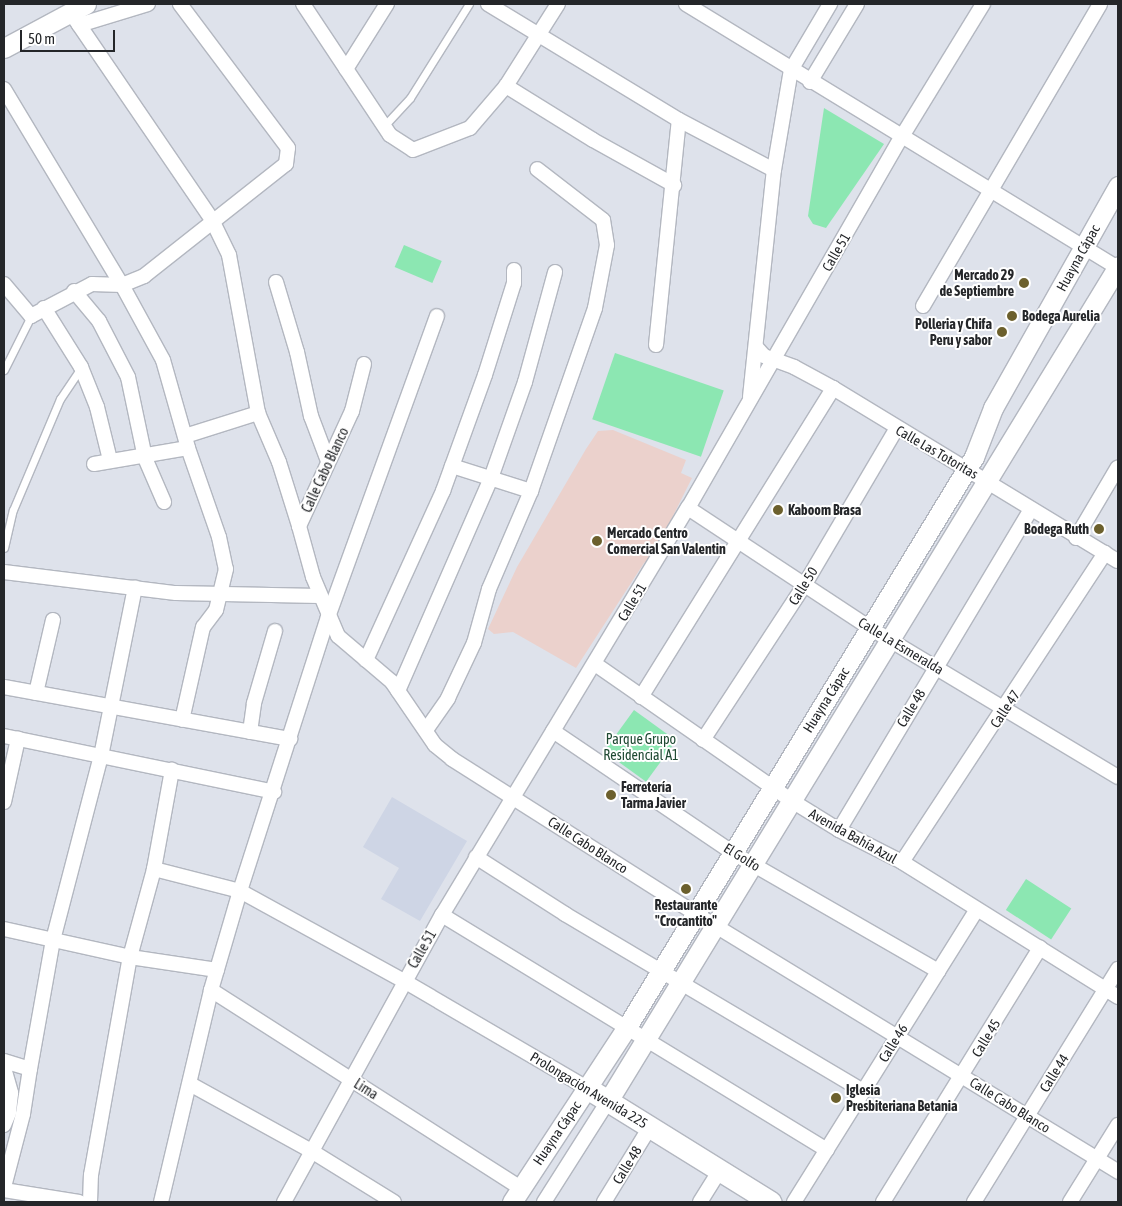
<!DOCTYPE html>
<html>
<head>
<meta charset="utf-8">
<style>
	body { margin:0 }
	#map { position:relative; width:1122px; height:1206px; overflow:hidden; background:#dee2eb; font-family:"Asap Condensed",sans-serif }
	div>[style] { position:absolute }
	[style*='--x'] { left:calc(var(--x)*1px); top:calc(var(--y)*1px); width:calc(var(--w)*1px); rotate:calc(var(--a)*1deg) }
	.commercial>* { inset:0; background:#ebd1cc }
	.built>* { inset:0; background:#ced5e5 }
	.green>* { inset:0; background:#8ce7b2; transform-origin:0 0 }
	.roads { filter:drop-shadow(1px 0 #b3b7c0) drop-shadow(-1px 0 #b3b7c0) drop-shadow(0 1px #b3b7c0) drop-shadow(0 -1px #b3b7c0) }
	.lane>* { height:7px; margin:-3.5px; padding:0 3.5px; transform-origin:3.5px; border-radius:3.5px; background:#fff }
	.street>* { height:14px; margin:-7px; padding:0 7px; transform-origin:7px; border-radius:7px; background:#fff }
	.secondary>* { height:19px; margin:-9.5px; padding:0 9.5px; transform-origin:9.5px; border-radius:9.5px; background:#fff }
	.primary>* { height:21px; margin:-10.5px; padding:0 10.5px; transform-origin:10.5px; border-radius:10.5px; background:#fff }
	.dots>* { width:14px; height:14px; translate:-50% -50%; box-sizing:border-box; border:2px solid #fff; border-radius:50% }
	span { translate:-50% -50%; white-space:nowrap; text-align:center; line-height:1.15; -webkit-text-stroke:4px #fff; paint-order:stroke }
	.street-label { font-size:14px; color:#242629 }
	.poi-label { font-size:14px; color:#242629; font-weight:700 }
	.right { translate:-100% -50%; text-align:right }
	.left { translate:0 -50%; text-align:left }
	.park-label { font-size:14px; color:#1e4932 }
	.frame { position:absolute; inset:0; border:5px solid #242629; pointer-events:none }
	.scale { position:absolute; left:20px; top:30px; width:95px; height:22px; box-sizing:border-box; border:2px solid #242629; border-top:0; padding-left:6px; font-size:15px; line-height:18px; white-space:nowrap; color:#242629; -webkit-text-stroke:4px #fff; paint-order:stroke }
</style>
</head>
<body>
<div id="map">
	<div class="commercial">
		<div style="clip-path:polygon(613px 430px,686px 460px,681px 473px,692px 478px,653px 556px,644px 563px,576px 668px,513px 632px,494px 634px,488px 629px,517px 567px,586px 449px,598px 431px)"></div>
	</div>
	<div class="built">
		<div style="clip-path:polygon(392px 797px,467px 841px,420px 921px,381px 899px,399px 868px,363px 847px)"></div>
	</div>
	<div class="green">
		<div style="clip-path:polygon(824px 108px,884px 144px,826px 228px,813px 224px,808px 216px)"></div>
		<div style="left:404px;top:245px;width:41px;height:24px;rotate:23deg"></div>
		<div style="left:615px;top:353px;width:115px;height:70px;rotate:19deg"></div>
		<div style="left:634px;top:710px;width:52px;height:51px;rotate:36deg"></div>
		<div style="left:1026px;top:879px;width:54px;height:37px;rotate:33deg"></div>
	</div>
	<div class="roads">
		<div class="lane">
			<div style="--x:384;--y:126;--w:38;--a:-47"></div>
			<div style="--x:410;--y:98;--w:111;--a:-57.9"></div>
			<div style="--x:4;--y:370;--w:60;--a:-63.4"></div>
			<div style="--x:4;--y:548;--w:39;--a:-77"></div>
			<div style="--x:13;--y:510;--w:121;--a:-67.1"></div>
			<div style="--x:60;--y:399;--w:37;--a:-56"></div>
		</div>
		<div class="street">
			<div style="--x:303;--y:4;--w:157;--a:56.4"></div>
			<div style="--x:390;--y:135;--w:27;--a:33"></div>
			<div style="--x:413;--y:150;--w:61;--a:-21.1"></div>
			<div style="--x:470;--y:128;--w:55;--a:-49.4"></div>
			<div style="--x:506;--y:86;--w:97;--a:-57.6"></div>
			<div style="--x:488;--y:4;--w:223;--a:31.3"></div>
			<div style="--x:679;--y:120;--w:107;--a:27.8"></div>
			<div style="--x:686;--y:4;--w:506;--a:31.43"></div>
			<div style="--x:71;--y:13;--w:250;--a:55.7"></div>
			<div style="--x:212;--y:220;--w:39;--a:64"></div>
			<div style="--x:229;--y:255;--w:161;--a:79.6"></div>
			<div style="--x:258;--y:413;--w:53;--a:66.8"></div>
			<div style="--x:279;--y:462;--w:67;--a:72.6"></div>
			<div style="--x:79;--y:25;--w:72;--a:-16.9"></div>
			<div style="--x:346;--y:69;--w:77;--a:-57.8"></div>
			<div style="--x:810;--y:82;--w:91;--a:-58.9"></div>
			<div style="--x:506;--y:86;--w:102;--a:31.8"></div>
			<div style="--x:593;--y:140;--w:93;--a:29.1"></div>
			<div style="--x:4;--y:89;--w:229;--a:59"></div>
			<div style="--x:122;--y:285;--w:85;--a:61.3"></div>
			<div style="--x:163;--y:360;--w:91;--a:74.1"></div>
			<div style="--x:188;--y:448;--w:94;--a:70.8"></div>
			<div style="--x:219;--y:537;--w:33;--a:78"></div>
			<div style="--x:226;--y:569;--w:42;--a:103.7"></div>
			<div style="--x:216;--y:610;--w:21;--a:127"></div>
			<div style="--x:203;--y:627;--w:95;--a:102.7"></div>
			<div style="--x:276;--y:282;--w:73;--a:73.3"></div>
			<div style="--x:297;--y:352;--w:66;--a:77.7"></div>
			<div style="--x:311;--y:416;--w:48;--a:69.3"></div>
			<div style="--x:4;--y:284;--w:42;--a:49.8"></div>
			<div style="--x:31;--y:316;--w:69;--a:-27.7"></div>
			<div style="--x:92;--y:284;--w:30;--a:2"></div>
			<div style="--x:122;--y:285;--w:24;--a:-22"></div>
			<div style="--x:144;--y:276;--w:181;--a:-38.3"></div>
			<div style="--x:286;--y:164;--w:16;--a:-83"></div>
			<div style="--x:288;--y:148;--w:180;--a:-126.9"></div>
			<div style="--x:74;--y:291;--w:39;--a:50"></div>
			<div style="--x:99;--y:321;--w:63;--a:62.6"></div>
			<div style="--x:128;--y:377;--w:83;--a:78.1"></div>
			<div style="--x:145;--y:458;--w:48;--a:66.6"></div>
			<div style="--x:923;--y:306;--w:350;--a:-59.6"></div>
			<div style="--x:44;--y:308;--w:70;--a:57.9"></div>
			<div style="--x:81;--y:367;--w:43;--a:68.2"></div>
			<div style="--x:97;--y:407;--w:55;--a:76.2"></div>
			<div style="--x:656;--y:345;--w:226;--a:-84.2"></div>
			<div style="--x:756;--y:347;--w:12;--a:48"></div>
			<div style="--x:764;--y:356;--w:32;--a:20"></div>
			<div style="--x:794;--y:367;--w:44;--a:28.3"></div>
			<div style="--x:833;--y:388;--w:333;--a:31.3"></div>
			<div style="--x:364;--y:364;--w:49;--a:104.3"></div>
			<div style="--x:352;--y:411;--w:127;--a:114.7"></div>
			<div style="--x:299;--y:526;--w:53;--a:74.6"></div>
			<div style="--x:313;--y:577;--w:64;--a:67"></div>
			<div style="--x:338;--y:636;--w:71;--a:40.4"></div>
			<div style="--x:392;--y:682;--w:76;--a:55.7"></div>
			<div style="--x:435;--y:745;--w:22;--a:39"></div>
			<div style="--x:452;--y:759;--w:289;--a:32.4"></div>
			<div style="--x:696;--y:914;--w:495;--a:31.4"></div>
			<div style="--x:750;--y:397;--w:228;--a:-84"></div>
			<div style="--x:774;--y:170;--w:101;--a:-80.4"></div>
			<div style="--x:791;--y:70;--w:77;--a:-59.4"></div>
			<div style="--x:185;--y:436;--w:77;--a:-17.5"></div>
			<div style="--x:94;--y:464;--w:95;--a:-9.7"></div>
			<div style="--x:452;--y:466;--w:83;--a:17.6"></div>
			<div style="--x:688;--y:508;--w:218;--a:33.4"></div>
			<div style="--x:870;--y:628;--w:289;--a:31"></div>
			<div style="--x:1076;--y:538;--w:82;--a:-59.4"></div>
			<div style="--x:4;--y:572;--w:173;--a:7"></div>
			<div style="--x:176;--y:593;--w:143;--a:1.2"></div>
			<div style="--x:366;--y:660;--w:186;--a:-65.5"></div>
			<div style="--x:443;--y:491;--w:123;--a:-70.1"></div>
			<div style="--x:485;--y:375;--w:96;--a:-72.5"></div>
			<div style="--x:514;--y:283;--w:13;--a:-90"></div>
			<div style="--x:595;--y:664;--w:240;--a:34.8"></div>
			<div style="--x:792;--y:801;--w:55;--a:31.7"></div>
			<div style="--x:839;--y:830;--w:71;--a:26.9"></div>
			<div style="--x:902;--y:862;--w:255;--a:32"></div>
			<div style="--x:4;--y:687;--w:291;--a:10.3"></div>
			<div style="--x:398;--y:691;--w:232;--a:-66.4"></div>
			<div style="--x:491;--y:478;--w:102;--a:-70.5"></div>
			<div style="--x:525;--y:382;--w:114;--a:-74.7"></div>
			<div style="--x:36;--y:693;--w:75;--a:-76.9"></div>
			<div style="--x:641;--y:697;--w:364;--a:-58.1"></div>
			<div style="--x:426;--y:730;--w:39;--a:-55"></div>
			<div style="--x:448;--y:698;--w:61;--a:-64.7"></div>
			<div style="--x:474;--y:643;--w:56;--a:-74.5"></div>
			<div style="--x:489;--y:589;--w:107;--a:-66.8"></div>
			<div style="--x:531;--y:491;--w:194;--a:-70.7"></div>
			<div style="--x:595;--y:308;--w:64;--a:-79.2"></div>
			<div style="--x:607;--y:245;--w:25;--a:-99"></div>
			<div style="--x:603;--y:220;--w:83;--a:-142.3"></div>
			<div style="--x:553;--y:731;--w:217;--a:34.1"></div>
			<div style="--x:733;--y:853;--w:237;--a:29.9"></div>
			<div style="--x:250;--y:732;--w:29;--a:-82"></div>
			<div style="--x:254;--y:703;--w:75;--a:-73.7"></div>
			<div style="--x:4;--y:736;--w:276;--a:11.7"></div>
			<div style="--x:703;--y:740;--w:186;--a:-56.8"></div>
			<div style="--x:805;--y:584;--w:181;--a:-59.5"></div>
			<div style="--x:4;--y:802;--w:65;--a:-77.5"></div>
			<div style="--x:839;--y:830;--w:374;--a:-59.1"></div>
			<div style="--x:476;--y:857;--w:106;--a:32.6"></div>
			<div style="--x:565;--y:914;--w:347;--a:30.7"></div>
			<div style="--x:902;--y:862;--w:370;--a:-56.7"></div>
			<div style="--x:154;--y:869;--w:89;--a:14.3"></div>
			<div style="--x:240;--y:891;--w:187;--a:28.8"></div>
			<div style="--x:404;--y:981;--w:212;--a:30.3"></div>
			<div style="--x:442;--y:915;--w:451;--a:31.4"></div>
			<div style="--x:4;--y:929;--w:129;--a:12.5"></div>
			<div style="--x:130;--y:957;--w:88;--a:8.5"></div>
			<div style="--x:211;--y:990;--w:368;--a:32.6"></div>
			<div style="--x:4;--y:1061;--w:27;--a:17"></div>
			<div style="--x:30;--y:1069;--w:131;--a:-79.9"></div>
			<div style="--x:53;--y:940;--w:190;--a:-75.4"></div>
			<div style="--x:101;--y:756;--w:172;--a:-78.6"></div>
			<div style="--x:4;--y:1068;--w:26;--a:74"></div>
			<div style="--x:11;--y:1093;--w:20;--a:96"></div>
			<div style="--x:9;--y:1113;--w:13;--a:113"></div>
			<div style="--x:190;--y:1084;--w:141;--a:28.9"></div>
			<div style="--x:313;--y:1152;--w:95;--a:31.7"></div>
			<div style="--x:4;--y:1187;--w:75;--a:-75.4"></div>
			<div style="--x:23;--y:1114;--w:46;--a:-81.2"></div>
			<div style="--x:4;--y:1190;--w:76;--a:9.1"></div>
			<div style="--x:90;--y:1202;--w:27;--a:-88"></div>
			<div style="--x:91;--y:1175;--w:221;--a:-79.9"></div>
			<div style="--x:130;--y:957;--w:91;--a:-74.7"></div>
			<div style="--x:154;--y:869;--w:101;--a:-79.7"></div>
			<div style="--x:161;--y:1202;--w:218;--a:-76.7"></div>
			<div style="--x:211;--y:990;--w:103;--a:-73.7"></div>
			<div style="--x:240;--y:891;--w:288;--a:-72.2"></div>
			<div style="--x:328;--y:617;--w:320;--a:-70.1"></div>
			<div style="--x:284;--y:1202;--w:328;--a:-61.2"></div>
			<div style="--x:442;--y:915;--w:476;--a:-58.9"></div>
			<div style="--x:688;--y:508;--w:427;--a:-60.1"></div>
			<div style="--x:901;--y:138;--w:157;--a:-58.5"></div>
			<div style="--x:544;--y:1202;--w:120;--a:-57.6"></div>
			<div style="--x:604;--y:1202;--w:88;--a:-58.5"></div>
			<div style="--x:700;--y:1202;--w:38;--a:-58"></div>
			<div style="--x:794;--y:1202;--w:345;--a:-58"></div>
			<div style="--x:883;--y:1202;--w:299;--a:-58.3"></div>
			<div style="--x:974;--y:1202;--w:274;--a:-58.3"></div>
			<div style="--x:1070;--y:1202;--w:91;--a:-58.1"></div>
		</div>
		<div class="secondary">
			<div style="--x:4;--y:48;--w:93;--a:-28.2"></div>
			<div style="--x:608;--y:1101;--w:978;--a:-58.58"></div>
			<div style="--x:512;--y:1202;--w:206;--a:-56.7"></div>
			<div style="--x:625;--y:1030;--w:671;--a:-58.66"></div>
			<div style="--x:974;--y:457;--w:53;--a:-68.8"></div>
			<div style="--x:993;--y:408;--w:255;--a:-60.6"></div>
		</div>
		<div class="primary">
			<div style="--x:587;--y:1088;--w:216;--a:31.8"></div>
		</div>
	</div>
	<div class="dots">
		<div style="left:1024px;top:283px;background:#6c602d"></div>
		<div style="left:1012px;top:316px;background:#6c602d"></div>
		<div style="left:1002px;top:332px;background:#6c602d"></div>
		<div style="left:778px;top:510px;background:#6c602d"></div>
		<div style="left:1099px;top:529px;background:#6c602d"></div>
		<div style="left:597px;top:541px;background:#6c602d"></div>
		<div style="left:611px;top:795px;background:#6c602d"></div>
		<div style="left:686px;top:889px;background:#6c602d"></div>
		<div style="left:836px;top:1098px;background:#6c602d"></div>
	</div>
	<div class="street-label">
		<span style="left:836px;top:252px;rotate:-60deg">Calle 51</span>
		<span style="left:1078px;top:258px;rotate:-61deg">Huayna Cápac</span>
		<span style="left:937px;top:452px;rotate:30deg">Calle Las Totoritas</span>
		<span style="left:325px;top:470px;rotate:-65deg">Calle Cabo Blanco</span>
		<span style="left:803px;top:586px;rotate:-58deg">Calle 50</span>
		<span style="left:632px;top:602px;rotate:-59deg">Calle 51</span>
		<span style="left:901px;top:646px;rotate:31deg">Calle La Esmeralda</span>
		<span style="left:826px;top:700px;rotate:-58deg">Huayna Cápac</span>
		<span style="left:911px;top:708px;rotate:-59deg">Calle 48</span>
		<span style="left:1005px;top:709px;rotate:-57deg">Calle 47</span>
		<span style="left:853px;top:836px;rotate:29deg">Avenida Bahía Azul</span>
		<span style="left:588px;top:845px;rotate:33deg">Calle Cabo Blanco</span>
		<span style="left:742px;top:857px;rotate:32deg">El Golfo</span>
		<span style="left:422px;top:949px;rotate:-60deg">Calle 51</span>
		<span style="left:986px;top:1038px;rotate:-59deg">Calle 45</span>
		<span style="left:893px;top:1043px;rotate:-58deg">Calle 46</span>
		<span style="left:1054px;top:1073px;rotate:-58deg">Calle 44</span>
		<span style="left:366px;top:1089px;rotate:32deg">Lima</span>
		<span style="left:589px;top:1090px;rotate:31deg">Prolongación Avenida 225</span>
		<span style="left:1010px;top:1105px;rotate:32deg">Calle Cabo Blanco</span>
		<span style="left:557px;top:1133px;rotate:-56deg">Huayna Cápac</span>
		<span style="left:627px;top:1165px;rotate:-58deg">Calle 48</span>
	</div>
	<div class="poi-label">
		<span class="right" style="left:1014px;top:283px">Mercado 29<br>de Septiembre</span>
		<span class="left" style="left:1022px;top:316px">Bodega Aurelia</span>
		<span class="right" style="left:992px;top:332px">Polleria y Chifa<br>Peru y sabor</span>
		<span class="left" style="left:788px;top:510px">Kaboom Brasa</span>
		<span class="right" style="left:1089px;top:529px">Bodega Ruth</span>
		<span class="left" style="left:607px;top:541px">Mercado Centro<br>Comercial San Valentin</span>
		<span class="left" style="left:621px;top:795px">Ferretería<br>Tarma Javier</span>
		<span style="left:686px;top:913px">Restaurante<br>"Crocantito"</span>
		<span class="left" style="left:846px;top:1098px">Iglesia<br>Presbiteriana Betania</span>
	</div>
	<div class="park-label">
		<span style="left:641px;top:747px">Parque Grupo<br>Residencial A1</span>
	</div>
	<div class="frame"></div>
	<div class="scale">50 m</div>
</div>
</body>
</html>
